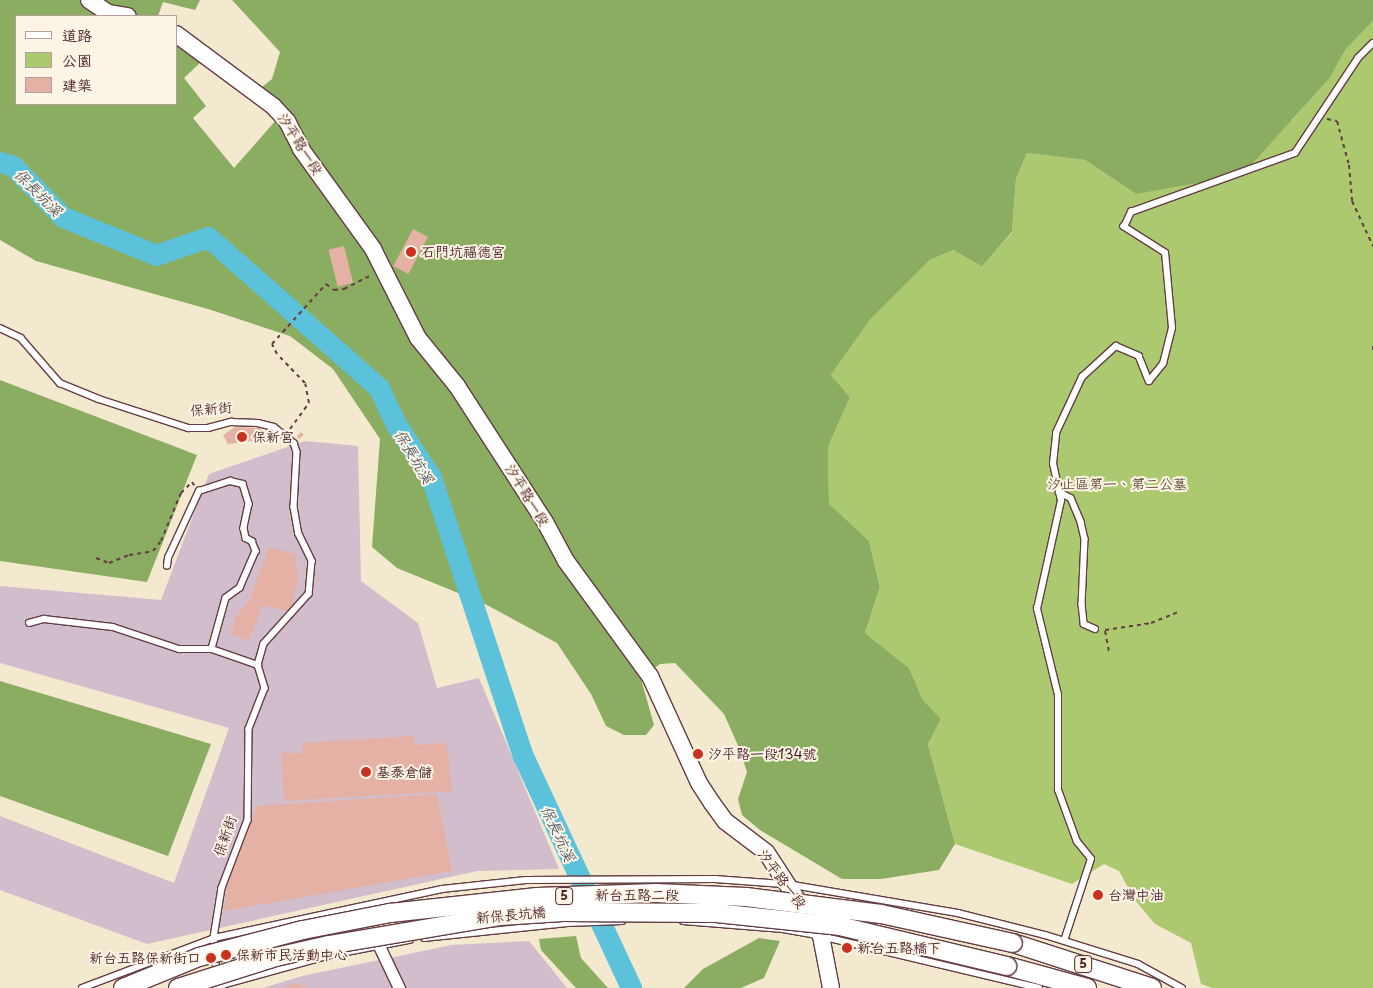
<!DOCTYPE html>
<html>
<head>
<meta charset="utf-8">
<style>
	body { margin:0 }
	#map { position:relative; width:1373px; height:988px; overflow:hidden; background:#f3e9ce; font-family:"Playpen Sans","LXGW WenKai TC",sans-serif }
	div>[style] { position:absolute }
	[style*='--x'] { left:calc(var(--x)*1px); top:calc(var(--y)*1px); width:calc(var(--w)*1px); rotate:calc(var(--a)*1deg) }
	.industrial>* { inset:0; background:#d1bdcb }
	.green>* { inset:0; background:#adc970 }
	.forest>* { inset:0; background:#8aad62 }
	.river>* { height:21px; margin:-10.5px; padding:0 10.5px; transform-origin:10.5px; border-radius:10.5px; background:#5cc1da }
	.building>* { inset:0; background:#e5b1a5; transform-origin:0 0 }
	.path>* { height:2px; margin-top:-1px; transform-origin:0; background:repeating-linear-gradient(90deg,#633d43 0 4px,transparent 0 8px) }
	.roads { filter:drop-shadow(1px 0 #633d43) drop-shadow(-1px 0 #633d43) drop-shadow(0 1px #633d43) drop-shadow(0 -1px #633d43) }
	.lane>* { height:5.5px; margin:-2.75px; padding:0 2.75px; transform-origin:2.75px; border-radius:2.75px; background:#fff }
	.street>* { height:11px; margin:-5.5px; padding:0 5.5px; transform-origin:5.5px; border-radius:5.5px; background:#fff }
	.secondary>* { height:16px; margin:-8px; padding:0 8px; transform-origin:8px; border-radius:8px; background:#fff }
	.primary>* { height:18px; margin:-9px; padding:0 9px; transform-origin:9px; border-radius:9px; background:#fff }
	.bridges { filter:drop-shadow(1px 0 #633d43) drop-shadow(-1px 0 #633d43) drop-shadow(0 1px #633d43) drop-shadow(0 -1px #633d43) }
	.primary-bridge>* { height:18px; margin:-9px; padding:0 9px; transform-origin:9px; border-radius:9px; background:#fff }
	.dots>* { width:14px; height:14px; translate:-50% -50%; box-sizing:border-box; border:2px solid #fcf5e5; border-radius:50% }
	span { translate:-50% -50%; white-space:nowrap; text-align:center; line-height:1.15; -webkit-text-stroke:4px #fcf5e5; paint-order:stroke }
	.shield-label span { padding:1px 4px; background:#fcf5e5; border:1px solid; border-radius:4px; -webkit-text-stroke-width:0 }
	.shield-label { font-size:12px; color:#4a1f2b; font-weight:700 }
	.street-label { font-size:14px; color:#4a1f2b }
	.poi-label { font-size:14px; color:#4a1f2b }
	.left { translate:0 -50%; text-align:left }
	.right { translate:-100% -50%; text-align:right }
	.park-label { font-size:14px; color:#685240 }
	.water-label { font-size:15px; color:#505868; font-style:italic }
	.legend { position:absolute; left:15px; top:15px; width:162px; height:90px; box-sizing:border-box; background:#fcf5e5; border:1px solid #b59f9b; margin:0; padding:6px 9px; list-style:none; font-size:15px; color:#4a1f2b }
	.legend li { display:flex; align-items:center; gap:10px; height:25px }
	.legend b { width:25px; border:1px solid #b59f9b }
</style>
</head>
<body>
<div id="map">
	<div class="industrial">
		<div style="clip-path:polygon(305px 441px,358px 446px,361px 581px,418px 623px,437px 688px,479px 678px,559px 869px,477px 871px,147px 944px,0 890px,0 816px,174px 883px,229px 728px,0 663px,0 586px,161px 600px,209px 474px)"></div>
		<div style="clip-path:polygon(529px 941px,567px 988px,263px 988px,302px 976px,452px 945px)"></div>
	</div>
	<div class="green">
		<div style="clip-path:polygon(1373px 21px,1373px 988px,1212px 988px,1201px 984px,1191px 943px,1155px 924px,1135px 900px,1119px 871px,1104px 864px,1072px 884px,955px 844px,928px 744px,941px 719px,923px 700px,909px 668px,865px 633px,880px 587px,869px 541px,829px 505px,828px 447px,850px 397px,831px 375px,869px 321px,930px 260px,953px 250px,982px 265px,1012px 233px,1016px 179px,1027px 153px,1085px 160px,1136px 194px,1292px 120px,1329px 79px,1346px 49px)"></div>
	</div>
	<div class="forest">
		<div style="clip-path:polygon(0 0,200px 0,195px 10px,163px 2px,158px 16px,16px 16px,16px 104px,176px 104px,176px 45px,201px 62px,184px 78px,206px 106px,193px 118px,234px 168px,277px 119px,252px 95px,272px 79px,280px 52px,232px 0,1373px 0,1373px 21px,1346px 49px,1329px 79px,1242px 175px,1136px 194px,1085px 160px,1027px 153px,1016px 179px,1012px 232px,982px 266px,953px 250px,930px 260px,869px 321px,831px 375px,850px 397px,828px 447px,829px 504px,869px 541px,880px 587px,865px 633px,909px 668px,923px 700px,941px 719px,928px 744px,955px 844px,939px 870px,881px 879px,842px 879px,760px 830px,742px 815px,738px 799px,747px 772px,740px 750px,724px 714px,675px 663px,660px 664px,641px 679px,654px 725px,646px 735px,624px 735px,606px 726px,591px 694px,557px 643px,485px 604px,397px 568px,372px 547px,380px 439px,333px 369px,290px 336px,208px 309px,36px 261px,0 240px)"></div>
		<div style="clip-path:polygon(0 380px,197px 455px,147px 582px,0 561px)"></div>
		<div style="clip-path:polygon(0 681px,211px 744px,168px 856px,0 796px)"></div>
		<div style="clip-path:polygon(576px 936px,581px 958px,608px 988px,576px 988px,541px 950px,539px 939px)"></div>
		<div style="clip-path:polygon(759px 938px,780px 941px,764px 978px,741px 988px,684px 988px,703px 969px)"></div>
	</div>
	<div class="river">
		<div style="--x:0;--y:162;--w:14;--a:17"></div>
		<div style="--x:13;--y:166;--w:71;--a:45.6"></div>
		<div style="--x:63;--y:217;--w:100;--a:22.2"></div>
		<div style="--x:156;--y:255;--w:55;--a:-19.1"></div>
		<div style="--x:208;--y:237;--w:228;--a:41.4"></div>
		<div style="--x:379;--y:388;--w:40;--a:65"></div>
		<div style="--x:396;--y:424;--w:64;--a:56.6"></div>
		<div style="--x:431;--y:477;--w:294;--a:71.8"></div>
		<div style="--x:523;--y:756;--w:256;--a:65"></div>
	</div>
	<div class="building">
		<div style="left:413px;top:229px;width:17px;height:42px;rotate:28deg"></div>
		<div style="left:344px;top:246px;width:38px;height:16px;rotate:76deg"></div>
		<div style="clip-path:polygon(235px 427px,261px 428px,260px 440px,228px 444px,223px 435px)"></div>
		<div style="left:301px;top:432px;width:4px;height:6px;rotate:45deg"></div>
		<div style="clip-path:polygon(269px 547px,295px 554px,298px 578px,290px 612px,263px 605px,249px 640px,232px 635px,235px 618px,250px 599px)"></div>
		<div style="clip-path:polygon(413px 736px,414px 745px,447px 743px,452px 791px,284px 801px,281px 753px,303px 753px,303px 743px)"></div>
		<div style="clip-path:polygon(437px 794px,452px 871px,224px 911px,227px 886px,257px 806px)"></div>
		<div style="clip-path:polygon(232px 946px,233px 960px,221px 963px,219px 950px)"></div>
		<div style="clip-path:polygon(293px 983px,310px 987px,310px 988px,285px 988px)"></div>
	</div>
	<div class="path">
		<div style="--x:1327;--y:119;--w:10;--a:11"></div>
		<div style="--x:1337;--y:121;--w:46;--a:74.7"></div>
		<div style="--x:1349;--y:165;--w:36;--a:85"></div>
		<div style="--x:1352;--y:201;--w:50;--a:65"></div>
		<div style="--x:1373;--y:346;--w:6;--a:90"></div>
		<div style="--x:290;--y:429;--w:32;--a:-54"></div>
		<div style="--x:309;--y:403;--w:20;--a:-101"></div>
		<div style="--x:305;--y:383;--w:40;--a:-134"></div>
		<div style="--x:277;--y:354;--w:11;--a:-117"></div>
		<div style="--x:272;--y:344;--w:81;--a:-48"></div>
		<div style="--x:326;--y:284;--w:10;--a:37"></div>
		<div style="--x:334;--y:290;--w:10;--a:-6"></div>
		<div style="--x:344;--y:289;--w:30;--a:-27"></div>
		<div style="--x:96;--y:558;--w:14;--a:21"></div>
		<div style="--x:109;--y:563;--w:22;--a:-22"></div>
		<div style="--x:129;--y:555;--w:24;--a:-9"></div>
		<div style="--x:153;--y:551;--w:13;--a:-51"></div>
		<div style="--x:161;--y:541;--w:52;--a:-67.4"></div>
		<div style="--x:181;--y:493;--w:16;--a:-45"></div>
		<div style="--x:192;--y:482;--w:4;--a:56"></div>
		<div style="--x:1105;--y:630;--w:47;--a:-8.7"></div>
		<div style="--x:1151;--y:623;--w:29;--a:-22"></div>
		<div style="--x:1105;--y:631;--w:21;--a:79"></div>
	</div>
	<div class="roads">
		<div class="lane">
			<div style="--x:0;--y:328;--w:23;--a:25"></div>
			<div style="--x:21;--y:338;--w:60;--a:49.1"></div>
			<div style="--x:60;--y:383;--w:42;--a:22.3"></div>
			<div style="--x:99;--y:399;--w:94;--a:18"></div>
			<div style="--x:188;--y:428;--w:20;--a:0"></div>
			<div style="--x:208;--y:428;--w:24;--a:-15"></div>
			<div style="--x:231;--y:422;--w:27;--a:2"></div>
			<div style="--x:258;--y:423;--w:16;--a:14"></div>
			<div style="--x:274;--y:427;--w:26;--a:39"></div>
			<div style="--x:294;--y:443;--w:9;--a:72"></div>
			<div style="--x:297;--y:452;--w:55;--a:93.1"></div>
			<div style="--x:294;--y:507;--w:27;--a:80"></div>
			<div style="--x:299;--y:534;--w:30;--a:64"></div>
			<div style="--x:312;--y:561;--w:33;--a:95"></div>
			<div style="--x:309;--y:594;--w:67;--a:132"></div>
			<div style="--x:264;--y:644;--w:22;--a:106"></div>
			<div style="--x:1059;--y:492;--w:13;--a:27"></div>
			<div style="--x:1071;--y:498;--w:26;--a:67"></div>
			<div style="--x:1081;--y:522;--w:17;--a:77"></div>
			<div style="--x:1085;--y:539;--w:65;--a:92.6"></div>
			<div style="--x:1082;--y:604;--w:20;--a:84"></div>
			<div style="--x:1084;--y:624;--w:12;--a:24"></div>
			<div style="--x:167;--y:566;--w:8;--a:-83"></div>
			<div style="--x:168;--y:558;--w:74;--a:-65.2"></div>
			<div style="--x:199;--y:491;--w:33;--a:-18"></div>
			<div style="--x:230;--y:481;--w:13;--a:13"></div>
			<div style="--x:243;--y:484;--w:21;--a:73"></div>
			<div style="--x:249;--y:504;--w:25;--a:102"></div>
			<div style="--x:244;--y:528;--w:10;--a:79"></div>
			<div style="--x:246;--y:538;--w:7;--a:27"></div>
			<div style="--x:252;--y:541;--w:11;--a:68"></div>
			<div style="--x:256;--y:551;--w:40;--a:113.4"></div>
			<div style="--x:240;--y:588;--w:17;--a:144"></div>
			<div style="--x:226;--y:598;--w:53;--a:105.4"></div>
			<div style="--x:29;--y:623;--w:16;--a:-15"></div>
			<div style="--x:44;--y:619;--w:69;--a:6.6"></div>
			<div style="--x:113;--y:627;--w:70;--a:18.4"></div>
			<div style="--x:179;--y:649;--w:33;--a:0"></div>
			<div style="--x:212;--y:649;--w:49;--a:19.2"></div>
			<div style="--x:258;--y:665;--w:24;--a:73"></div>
			<div style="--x:265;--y:688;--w:44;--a:111.3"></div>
			<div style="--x:249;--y:729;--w:91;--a:90.6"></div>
			<div style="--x:248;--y:820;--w:73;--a:110.9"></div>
			<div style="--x:222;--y:888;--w:51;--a:99.1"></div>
			<div style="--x:214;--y:938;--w:35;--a:85"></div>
			<div style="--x:793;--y:885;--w:167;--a:9.6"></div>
			<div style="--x:958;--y:913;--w:90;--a:14.2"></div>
			<div style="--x:1045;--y:935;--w:97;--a:17.3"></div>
			<div style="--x:1138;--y:964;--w:50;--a:28.6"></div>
			<div style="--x:683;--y:921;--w:100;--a:4.6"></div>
			<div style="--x:783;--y:929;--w:39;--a:10"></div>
			<div style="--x:821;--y:936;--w:224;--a:13.4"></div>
			<div style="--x:424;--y:938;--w:144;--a:-6"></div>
			<div style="--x:567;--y:923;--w:55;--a:-2.1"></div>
			<div style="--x:1064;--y:941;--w:86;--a:-71.8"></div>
			<div style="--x:1091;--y:859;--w:22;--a:-129"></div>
			<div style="--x:1077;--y:842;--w:55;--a:-110.1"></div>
			<div style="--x:1058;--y:790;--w:95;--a:-90"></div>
			<div style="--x:1058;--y:695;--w:89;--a:-103.7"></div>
			<div style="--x:1037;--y:609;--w:111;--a:-77.5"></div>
			<div style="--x:1061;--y:501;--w:38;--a:-102"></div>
			<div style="--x:1053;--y:464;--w:31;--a:-84"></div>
			<div style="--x:1056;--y:433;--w:62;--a:-65.1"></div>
			<div style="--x:1082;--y:377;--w:46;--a:-42.4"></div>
			<div style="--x:1116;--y:346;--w:25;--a:23"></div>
			<div style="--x:1139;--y:356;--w:27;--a:68"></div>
			<div style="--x:1149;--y:381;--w:22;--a:-51"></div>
			<div style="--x:1163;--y:364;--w:37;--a:-76"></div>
			<div style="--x:1172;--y:328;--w:75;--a:-95.3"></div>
			<div style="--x:1165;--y:253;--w:49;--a:-147.6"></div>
			<div style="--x:1124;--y:227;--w:17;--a:-65"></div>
			<div style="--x:1131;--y:212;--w:174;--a:-19.8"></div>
			<div style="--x:1295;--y:153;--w:114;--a:-56.4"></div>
			<div style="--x:1358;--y:58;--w:21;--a:-45"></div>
			<div style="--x:82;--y:988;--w:141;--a:-20.7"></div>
			<div style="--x:214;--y:938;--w:233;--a:-12.1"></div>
			<div style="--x:442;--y:889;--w:84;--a:-6.1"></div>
			<div style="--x:526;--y:880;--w:189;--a:-0.3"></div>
			<div style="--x:715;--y:879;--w:68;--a:4.2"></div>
			<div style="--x:211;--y:988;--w:124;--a:-15.4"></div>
			<div style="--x:331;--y:955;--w:80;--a:-10.8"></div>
		</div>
		<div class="street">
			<div style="--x:379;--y:946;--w:47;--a:64.5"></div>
			<div style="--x:218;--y:985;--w:3;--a:72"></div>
		</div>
		<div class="secondary">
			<div style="--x:89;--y:0;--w:23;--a:34"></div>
			<div style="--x:108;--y:13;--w:20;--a:9"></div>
			<div style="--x:176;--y:34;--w:121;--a:36.6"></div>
			<div style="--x:273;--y:106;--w:21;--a:47"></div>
			<div style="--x:287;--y:121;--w:31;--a:63"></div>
			<div style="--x:301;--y:149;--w:123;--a:54.2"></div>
			<div style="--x:373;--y:249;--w:100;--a:63.2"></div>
			<div style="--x:418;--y:338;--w:62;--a:50.9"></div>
			<div style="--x:457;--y:386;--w:162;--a:57.1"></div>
			<div style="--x:545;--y:522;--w:44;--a:61.7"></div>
			<div style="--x:566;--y:561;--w:142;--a:53.9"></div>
			<div style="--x:650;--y:676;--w:118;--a:65.4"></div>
			<div style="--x:699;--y:783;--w:24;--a:57"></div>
			<div style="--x:712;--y:803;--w:22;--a:54"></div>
			<div style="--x:725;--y:821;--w:51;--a:37.1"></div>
			<div style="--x:766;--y:852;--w:100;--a:56.8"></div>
			<div style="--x:821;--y:936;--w:53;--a:79.1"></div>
		</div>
		<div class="primary">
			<div style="--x:1013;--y:943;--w:146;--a:17.9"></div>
			<div style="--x:1007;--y:966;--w:83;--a:15.4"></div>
		</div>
	</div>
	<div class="bridges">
		<div class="primary-bridge">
			<div style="--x:123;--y:988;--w:82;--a:-22.2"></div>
			<div style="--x:199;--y:957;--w:107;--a:-14.6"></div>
			<div style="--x:303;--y:930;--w:89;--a:-11.1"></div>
			<div style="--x:390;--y:913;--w:148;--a:-6.2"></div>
			<div style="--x:537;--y:897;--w:119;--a:-1.9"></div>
			<div style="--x:656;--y:893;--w:90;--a:2.5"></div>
			<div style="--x:746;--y:897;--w:136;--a:7.2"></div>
			<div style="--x:881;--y:914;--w:135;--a:12.4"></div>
			<div style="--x:178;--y:988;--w:103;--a:-17.6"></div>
			<div style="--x:276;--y:957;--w:54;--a:-12.8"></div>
			<div style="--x:329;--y:945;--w:173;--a:-9.6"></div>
			<div style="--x:500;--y:916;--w:63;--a:-3.6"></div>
			<div style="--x:563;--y:912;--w:153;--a:0.4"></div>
			<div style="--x:716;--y:913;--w:125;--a:6"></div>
			<div style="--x:840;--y:926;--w:172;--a:13.5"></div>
		</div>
	</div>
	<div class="dots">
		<div style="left:411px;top:252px;background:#c8321e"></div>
		<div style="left:242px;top:437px;background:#c8321e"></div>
		<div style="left:698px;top:754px;background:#c8321e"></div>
		<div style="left:366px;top:772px;background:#c8321e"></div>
		<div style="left:1098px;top:895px;background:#c8321e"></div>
		<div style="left:847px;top:948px;background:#c8321e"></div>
		<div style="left:226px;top:955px;background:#c8321e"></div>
		<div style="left:211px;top:958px;background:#c8321e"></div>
	</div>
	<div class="shield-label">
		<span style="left:564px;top:896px">5</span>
		<span style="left:1083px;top:964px">5</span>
	</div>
	<div class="street-label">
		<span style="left:300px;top:144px;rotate:57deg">汐平路一段</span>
		<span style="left:211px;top:409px;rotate:-5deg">保新街</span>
		<span style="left:527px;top:495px;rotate:58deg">汐平路一段</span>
		<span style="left:225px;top:836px;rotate:-71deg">保新街</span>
		<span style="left:782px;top:879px;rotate:53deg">汐平路一段</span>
		<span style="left:637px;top:895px">新台五路二段</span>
		<span style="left:511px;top:915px;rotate:-5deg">新保長坑橋</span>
	</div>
	<div class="poi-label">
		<span class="left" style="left:421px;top:252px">石門坑福德宮</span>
		<span class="left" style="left:252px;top:437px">保新宮</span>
		<span class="left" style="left:708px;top:754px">汐平路一段134號</span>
		<span class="left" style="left:376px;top:772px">基泰倉儲</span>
		<span class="left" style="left:1108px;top:895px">台灣中油</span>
		<span class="left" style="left:857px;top:948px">新台五路橋下</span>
		<span class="left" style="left:236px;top:955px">保新市民活動中心</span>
		<span class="right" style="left:201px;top:958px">新台五路保新街口</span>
	</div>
	<div class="park-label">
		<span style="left:1117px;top:484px">汐止區第一、第二公墓</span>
	</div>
	<div class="water-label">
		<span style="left:39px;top:192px;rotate:45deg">保長坑溪</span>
		<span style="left:415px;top:456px;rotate:59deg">保長坑溪</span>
		<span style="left:559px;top:833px;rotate:65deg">保長坑溪</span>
	</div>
	<ul class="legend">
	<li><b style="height:6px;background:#fff"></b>道路</li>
	<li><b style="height:14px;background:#adc970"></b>公園</li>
	<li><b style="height:14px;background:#e5b1a5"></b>建築</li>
	</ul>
</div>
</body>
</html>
